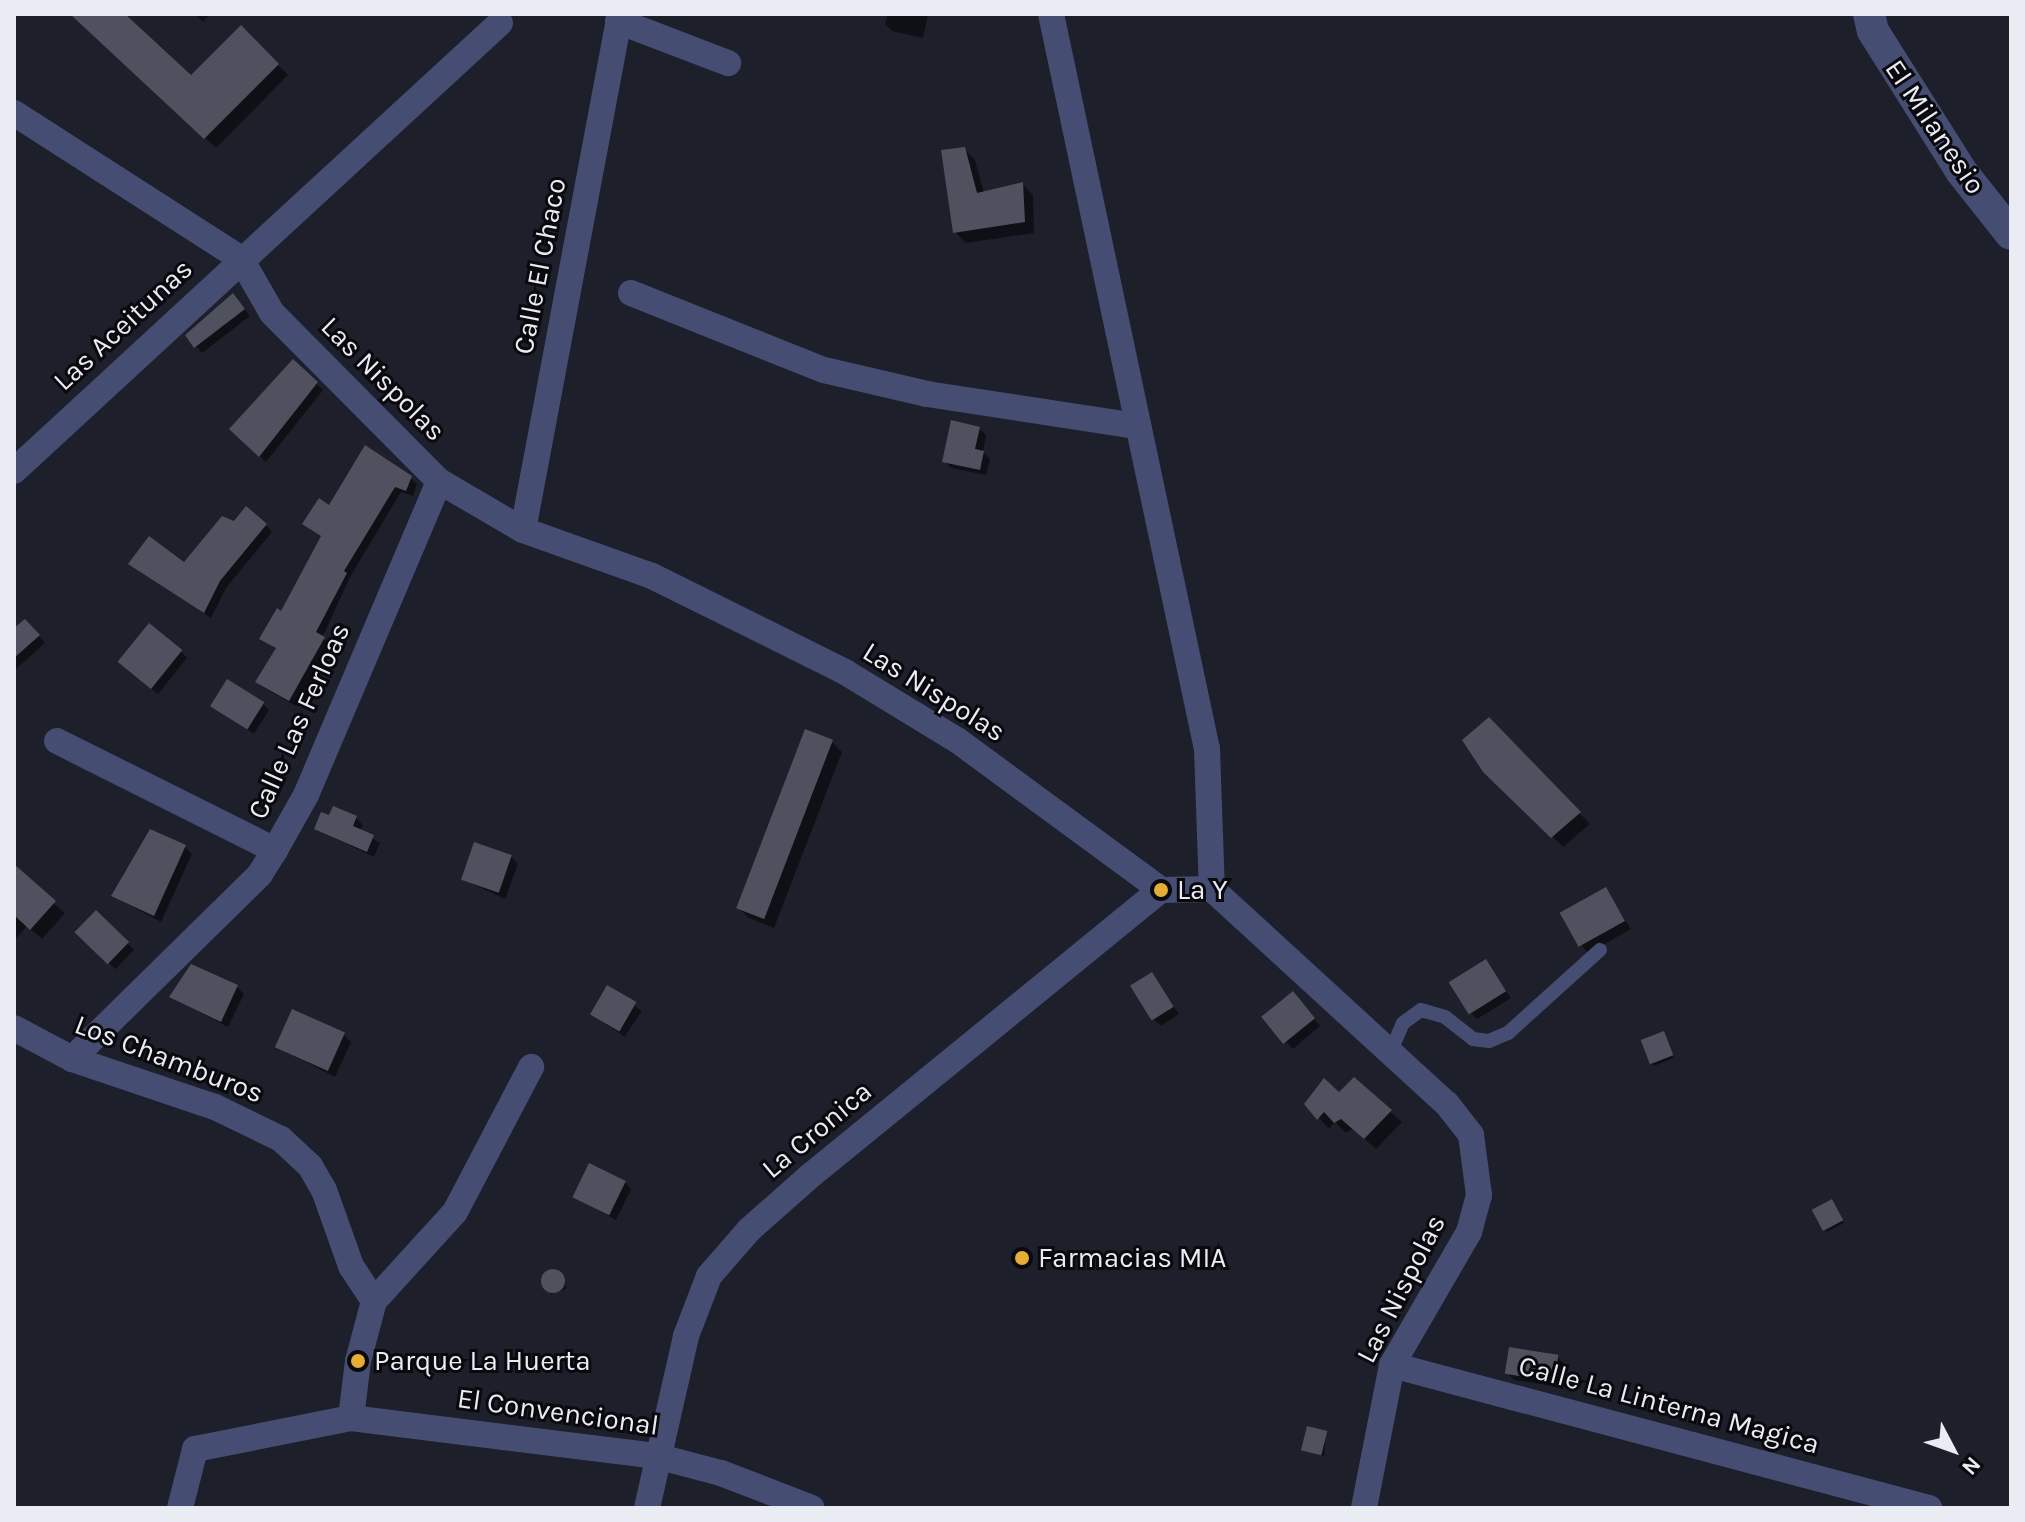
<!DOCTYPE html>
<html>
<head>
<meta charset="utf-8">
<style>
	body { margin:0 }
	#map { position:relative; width:2025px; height:1522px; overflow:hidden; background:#1d1f2a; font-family:Karla,sans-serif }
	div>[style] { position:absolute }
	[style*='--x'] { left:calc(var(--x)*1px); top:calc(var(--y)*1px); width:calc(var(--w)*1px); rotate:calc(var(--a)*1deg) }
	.shadow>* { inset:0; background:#0007; transform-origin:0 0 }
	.building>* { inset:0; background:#4f525e; transform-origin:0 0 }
	.round { border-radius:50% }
	.service>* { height:14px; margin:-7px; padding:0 7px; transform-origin:7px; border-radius:7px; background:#464d72 }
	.minor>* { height:26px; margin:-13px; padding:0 13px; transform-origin:13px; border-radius:13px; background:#464d72 }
	.tertiary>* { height:32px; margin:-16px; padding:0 16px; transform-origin:16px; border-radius:16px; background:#464d72 }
	.dots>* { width:22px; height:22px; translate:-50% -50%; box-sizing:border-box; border:4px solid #09090e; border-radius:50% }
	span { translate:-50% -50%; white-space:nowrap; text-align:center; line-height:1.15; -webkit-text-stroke:6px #09090e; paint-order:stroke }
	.street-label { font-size:28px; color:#eaecf3 }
	.poi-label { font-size:28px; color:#eaecf3 }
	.left { translate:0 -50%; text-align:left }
	.frame { position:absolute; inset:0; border:16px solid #eaecf3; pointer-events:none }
	.north { position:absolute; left:1913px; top:1410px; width:80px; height:80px; -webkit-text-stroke:6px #09090e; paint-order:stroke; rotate:131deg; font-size:22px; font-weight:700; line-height:32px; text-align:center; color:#eaecf3 }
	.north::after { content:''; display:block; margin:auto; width:28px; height:36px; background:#eaecf3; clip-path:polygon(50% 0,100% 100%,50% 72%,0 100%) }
</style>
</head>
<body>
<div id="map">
	<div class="shadow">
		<div style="clip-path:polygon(73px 14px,122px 14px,191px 78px,241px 28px,288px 75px,216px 148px)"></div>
		<div style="clip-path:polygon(195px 14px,210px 14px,203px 22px)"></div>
		<div style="clip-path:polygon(888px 14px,928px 14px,923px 38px,892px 31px,885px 24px)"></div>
		<div style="clip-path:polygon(964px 149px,975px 160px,984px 193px,1022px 184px,1033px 195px,1034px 233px,966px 243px,955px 232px)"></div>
		<div style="clip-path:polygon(240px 303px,250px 316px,202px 353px,196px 346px)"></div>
		<div style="clip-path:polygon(293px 362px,323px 390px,266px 462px,232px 429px)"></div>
		<div style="clip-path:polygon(979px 428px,986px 435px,983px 452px,990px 459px,986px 475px,951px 468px,945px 461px)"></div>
		<div style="clip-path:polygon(410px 478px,417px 484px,413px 496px,401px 492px,350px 577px,322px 638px,330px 645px,296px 706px,264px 688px,258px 682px,277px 650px,262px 638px,282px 614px,322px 537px,305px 524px,330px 508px)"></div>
		<div style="clip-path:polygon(234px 523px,266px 525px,272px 532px,226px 588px,211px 618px,131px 563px,184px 565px)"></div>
		<div style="clip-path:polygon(32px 628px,45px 643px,14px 671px,14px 631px)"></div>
		<div style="clip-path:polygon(181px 651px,187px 658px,158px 694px,126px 668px)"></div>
		<div style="clip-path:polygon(262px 703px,269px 710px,254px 734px,213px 706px)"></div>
		<div style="clip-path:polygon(1488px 720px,1590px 824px,1563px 847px,1485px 771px)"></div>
		<div style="clip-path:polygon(832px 742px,842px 752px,774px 928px,749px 918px,738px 908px)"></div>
		<div style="clip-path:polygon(356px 818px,363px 825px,360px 831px,380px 843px,374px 857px,316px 829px)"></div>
		<div style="clip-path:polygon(185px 847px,192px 854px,161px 922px,113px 896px,126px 869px,132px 872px)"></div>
		<div style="clip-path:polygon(511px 857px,518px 864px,505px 899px,462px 879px)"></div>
		<div style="clip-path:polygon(14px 871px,65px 913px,42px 939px,27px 926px,14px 941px)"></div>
		<div style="clip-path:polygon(1605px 890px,1631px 929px,1588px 953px,1582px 946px)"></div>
		<div style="left:96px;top:913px;width:53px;height:27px;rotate:44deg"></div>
		<div style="clip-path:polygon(1486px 962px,1511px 998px,1477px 1019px,1470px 1012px)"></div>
		<div style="clip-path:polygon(1151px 975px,1179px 1014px,1161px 1026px,1154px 1020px)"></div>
		<div style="clip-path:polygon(237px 987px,244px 994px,228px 1027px,171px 997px)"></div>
		<div style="left:608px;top:988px;width:41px;height:31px;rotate:34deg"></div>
		<div style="clip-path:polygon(1299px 1001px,1320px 1026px,1293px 1049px,1286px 1042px)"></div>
		<div style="clip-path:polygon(344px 1035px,351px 1042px,335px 1077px,277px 1047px)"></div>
		<div style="clip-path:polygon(1666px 1037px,1674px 1058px,1654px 1066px,1651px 1063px)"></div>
		<div style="clip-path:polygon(1354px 1080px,1402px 1122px,1376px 1149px,1353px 1129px,1346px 1133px,1335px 1122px,1329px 1129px,1307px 1104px,1340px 1095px)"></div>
		<div style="clip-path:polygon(624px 1182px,631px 1189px,616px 1220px,575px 1197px)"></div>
		<div style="clip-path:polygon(1835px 1204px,1844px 1223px,1827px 1232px,1824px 1229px)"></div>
		<div style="clip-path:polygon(556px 1272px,565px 1279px,566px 1289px,551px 1294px,543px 1280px)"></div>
		<div style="clip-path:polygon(1557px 1357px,1564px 1364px,1560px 1387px,1514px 1380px,1507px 1373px)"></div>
		<div style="clip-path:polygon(1326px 1433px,1324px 1456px,1304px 1449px)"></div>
	</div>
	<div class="building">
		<div style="clip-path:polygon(70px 14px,125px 14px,191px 75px,241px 25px,279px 64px,204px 139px)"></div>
		<div style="clip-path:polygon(965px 147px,977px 193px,1023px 182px,1025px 222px,953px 233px,941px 150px)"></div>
		<div style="clip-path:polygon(233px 293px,245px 309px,194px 348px,185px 335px)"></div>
		<div style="clip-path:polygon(293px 359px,318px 382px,259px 457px,229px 429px)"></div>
		<div style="clip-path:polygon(951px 420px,980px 427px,975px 449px,984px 451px,980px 470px,942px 462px)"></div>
		<div style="clip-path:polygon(365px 445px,412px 476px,406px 491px,395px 487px,344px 571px,347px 573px,316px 632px,325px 637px,289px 701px,255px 682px,276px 648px,259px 639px,277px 608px,281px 611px,321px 536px,302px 524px,319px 498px,329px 505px)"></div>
		<div style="clip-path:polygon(246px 506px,267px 524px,220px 581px,204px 613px,128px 564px,149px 536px,184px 562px,222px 516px,234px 521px)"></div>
		<div style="clip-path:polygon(25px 619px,40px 635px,14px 658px,14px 628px)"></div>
		<div style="left:149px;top:623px;width:43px;height:50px;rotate:39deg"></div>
		<div style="left:227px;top:679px;width:44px;height:32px;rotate:32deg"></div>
		<div style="clip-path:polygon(1489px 717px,1581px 812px,1551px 838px,1483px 772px,1462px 740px)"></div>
		<div style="left:805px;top:729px;width:30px;height:192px;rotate:21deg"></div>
		<div style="clip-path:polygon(333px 806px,357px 816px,353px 826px,374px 835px,367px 852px,314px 829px,321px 812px,329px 815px)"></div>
		<div style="clip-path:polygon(150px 829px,186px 845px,154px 916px,111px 896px)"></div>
		<div style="left:474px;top:842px;width:40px;height:40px;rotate:19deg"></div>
		<div style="clip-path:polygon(14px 864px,56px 901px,30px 930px,14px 915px)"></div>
		<div style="left:1606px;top:887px;width:39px;height:53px;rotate:61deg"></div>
		<div style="left:96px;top:910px;width:46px;height:31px;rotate:44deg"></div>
		<div style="left:1486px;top:959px;width:38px;height:44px;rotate:58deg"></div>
		<div style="clip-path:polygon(191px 964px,238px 985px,221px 1022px,169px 997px)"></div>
		<div style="left:1152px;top:972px;width:41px;height:26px;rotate:58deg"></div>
		<div style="left:607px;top:985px;width:34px;height:34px;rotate:30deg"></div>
		<div style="left:1293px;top:991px;width:35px;height:41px;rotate:51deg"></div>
		<div style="left:292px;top:1009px;width:58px;height:42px;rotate:24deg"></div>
		<div style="left:1664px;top:1031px;width:26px;height:25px;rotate:69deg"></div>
		<div style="clip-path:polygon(1354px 1077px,1392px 1110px,1364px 1139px,1341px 1119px,1334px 1123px,1324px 1112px,1317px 1120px,1304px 1104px,1324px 1078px,1339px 1092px)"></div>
		<div style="left:589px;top:1163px;width:41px;height:38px;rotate:26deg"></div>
		<div style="left:1832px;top:1199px;width:24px;height:23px;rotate:62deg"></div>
		<div class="round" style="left:541px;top:1269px;width:24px;height:24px"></div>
		<div style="left:1509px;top:1347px;width:50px;height:27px;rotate:9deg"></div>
		<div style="left:1307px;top:1426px;width:21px;height:25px;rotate:14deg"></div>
	</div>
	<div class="service">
		<div style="--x:1391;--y:1051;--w:30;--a:-67"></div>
		<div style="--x:1403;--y:1023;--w:22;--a:-36"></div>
		<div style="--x:1421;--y:1010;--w:25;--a:16"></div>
		<div style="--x:1445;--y:1017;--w:36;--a:38"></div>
		<div style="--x:1473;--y:1039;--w:16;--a:7"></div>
		<div style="--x:1489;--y:1041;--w:21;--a:-23"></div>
		<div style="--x:1508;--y:1033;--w:124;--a:-42.1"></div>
	</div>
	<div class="minor">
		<div style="--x:1051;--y:14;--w:751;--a:78.02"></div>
		<div style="--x:1207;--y:749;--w:140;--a:88"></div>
		<div style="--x:618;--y:21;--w:118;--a:20.9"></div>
		<div style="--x:14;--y:113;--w:270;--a:32.7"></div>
		<div style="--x:241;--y:259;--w:62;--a:60.1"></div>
		<div style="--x:272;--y:313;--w:237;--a:45.2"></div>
		<div style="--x:439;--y:481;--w:97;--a:30.3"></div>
		<div style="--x:523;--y:530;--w:137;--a:19.6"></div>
		<div style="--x:652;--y:576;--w:216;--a:26.4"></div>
		<div style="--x:845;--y:672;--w:131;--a:31.3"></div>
		<div style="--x:957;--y:740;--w:253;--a:36.3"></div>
		<div style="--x:1161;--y:890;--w:51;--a:-1.1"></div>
		<div style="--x:1212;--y:889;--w:319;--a:42.5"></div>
		<div style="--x:1447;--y:1104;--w:39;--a:52"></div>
		<div style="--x:1471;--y:1135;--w:61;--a:82.4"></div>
		<div style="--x:1479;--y:1195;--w:38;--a:105"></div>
		<div style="--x:1469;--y:1232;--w:154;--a:120.1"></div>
		<div style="--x:1392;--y:1365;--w:146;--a:101.1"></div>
		<div style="--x:631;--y:293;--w:208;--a:21.8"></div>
		<div style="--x:824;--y:370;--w:106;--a:13.1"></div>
		<div style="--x:927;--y:394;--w:211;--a:8.7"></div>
		<div style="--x:14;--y:471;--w:661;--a:-42.67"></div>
		<div style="--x:523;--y:530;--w:525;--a:-79.35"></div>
		<div style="--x:57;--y:741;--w:244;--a:26.6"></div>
		<div style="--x:14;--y:1028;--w:66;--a:28.1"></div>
		<div style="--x:72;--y:1059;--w:151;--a:18.6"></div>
		<div style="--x:215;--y:1107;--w:73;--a:25.9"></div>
		<div style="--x:281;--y:1139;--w:40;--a:43"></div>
		<div style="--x:310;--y:1166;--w:28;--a:60"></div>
		<div style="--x:324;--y:1190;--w:81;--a:70.4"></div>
		<div style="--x:351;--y:1266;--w:42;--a:56.7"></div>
		<div style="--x:374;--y:1301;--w:62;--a:104.9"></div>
		<div style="--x:358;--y:1361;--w:57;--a:97"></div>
		<div style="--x:72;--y:1059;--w:264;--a:-44.5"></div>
		<div style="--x:260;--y:874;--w:28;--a:-58"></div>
		<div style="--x:275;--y:850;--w:63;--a:-60.6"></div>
		<div style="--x:306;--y:795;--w:341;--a:-67"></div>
		<div style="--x:374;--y:1301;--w:120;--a:-47.7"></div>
		<div style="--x:455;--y:1212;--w:164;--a:-62.3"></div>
		<div style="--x:1392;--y:1365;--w:556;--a:14.91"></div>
		<div style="--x:180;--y:1508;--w:61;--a:-75.7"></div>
		<div style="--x:195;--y:1449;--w:159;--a:-11.2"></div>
		<div style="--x:351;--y:1418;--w:307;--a:7.1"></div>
		<div style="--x:656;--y:1456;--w:67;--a:14.7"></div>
		<div style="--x:721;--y:1473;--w:97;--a:21"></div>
		<div style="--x:647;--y:1508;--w:176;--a:-77.2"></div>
		<div style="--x:686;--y:1336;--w:64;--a:-69"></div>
		<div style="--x:709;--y:1276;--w:61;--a:-49"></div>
		<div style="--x:749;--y:1230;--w:81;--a:-41.5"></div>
		<div style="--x:810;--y:1176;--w:453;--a:-39.2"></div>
	</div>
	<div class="tertiary">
		<div style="--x:1869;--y:14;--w:17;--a:77"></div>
		<div style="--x:1873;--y:31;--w:165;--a:57.8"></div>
		<div style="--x:1961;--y:171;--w:80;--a:51.6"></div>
	</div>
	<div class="dots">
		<div style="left:1161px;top:890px;background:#e6ad36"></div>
		<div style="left:1022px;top:1258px;background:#e6ad36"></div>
		<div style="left:358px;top:1361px;background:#e6ad36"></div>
	</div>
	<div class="street-label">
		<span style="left:1935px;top:127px;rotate:56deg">El Milanesio</span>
		<span style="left:540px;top:266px;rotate:-79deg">Calle El Chaco</span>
		<span style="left:123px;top:325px;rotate:-43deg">Las Aceitunas</span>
		<span style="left:383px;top:379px;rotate:45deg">Las Nispolas</span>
		<span style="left:934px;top:692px;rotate:32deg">Las Nispolas</span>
		<span style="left:299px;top:721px;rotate:-66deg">Calle Las Ferloas</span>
		<span style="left:169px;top:1059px;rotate:21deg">Los Chamburos</span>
		<span style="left:817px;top:1130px;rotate:-40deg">La Cronica</span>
		<span style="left:1401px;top:1289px;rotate:-63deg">Las Nispolas</span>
		<span style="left:1669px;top:1405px;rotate:15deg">Calle La Linterna Magica</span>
		<span style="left:558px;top:1412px;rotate:8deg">El Convencional</span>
	</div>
	<div class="poi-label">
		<span class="left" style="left:1177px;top:890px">La Y</span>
		<span class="left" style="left:1038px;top:1258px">Farmacias MIA</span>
		<span class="left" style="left:374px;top:1361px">Parque La Huerta</span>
	</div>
	<div class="frame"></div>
	<div class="north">N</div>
</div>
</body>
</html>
